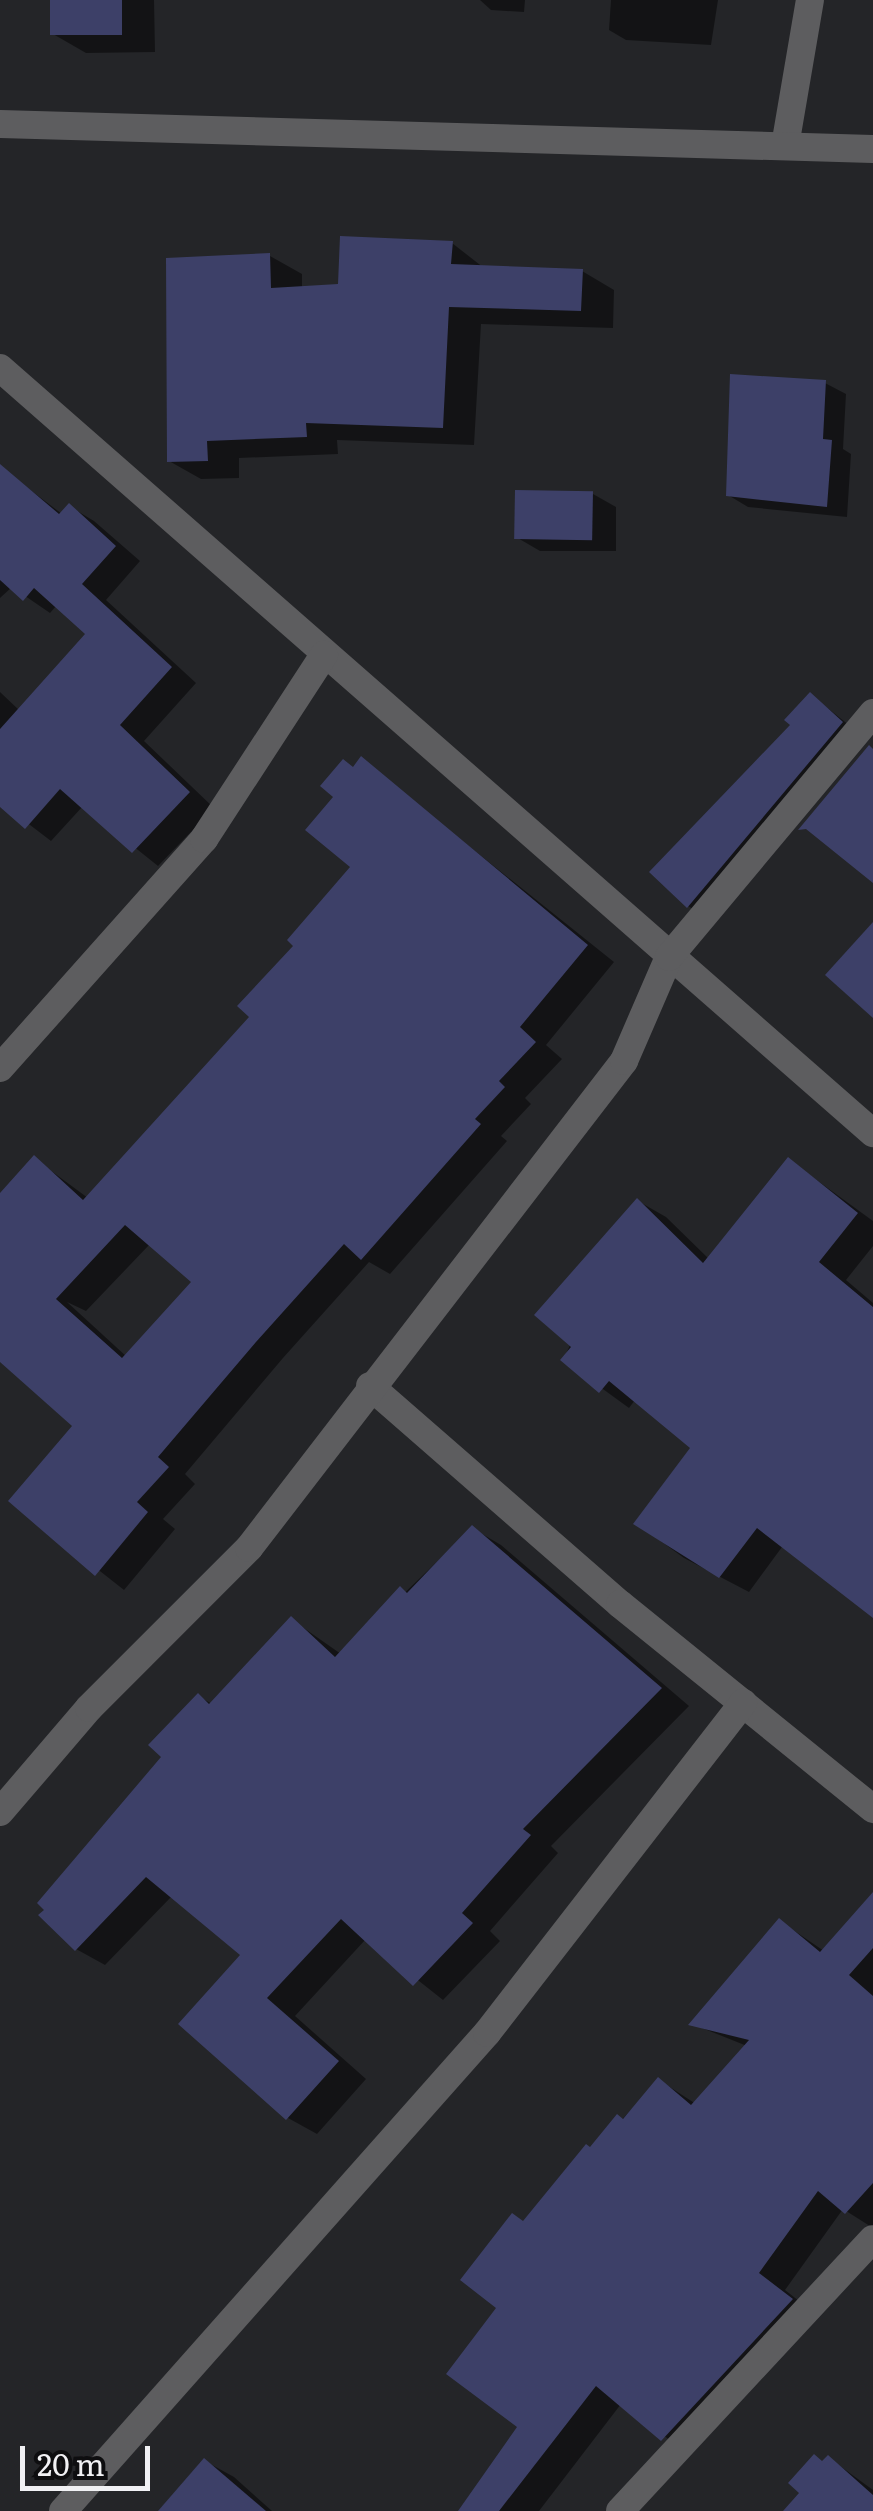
<!DOCTYPE html>
<html>
<head>
<meta charset="utf-8">
<style>
	body { margin:0 }
	#map { position:relative; width:873px; height:2511px; overflow:hidden; background:#242528; font-family:Literata,serif }
	div>[style] { position:absolute }
	[style*='--x'] { left:calc(var(--x)*1px); top:calc(var(--y)*1px); width:calc(var(--w)*1px); rotate:calc(var(--a)*1deg) }
	.shadow>* { inset:0; background:#0007 }
	.building>* { inset:0; background:#3d4068; transform-origin:0 0 }
	.minor>* { height:28px; margin:-14px; padding:0 14px; transform-origin:14px; border-radius:14px; background:#5d5d5f }
	.tertiary>* { height:28px; margin:-14px; padding:0 14px; transform-origin:14px; border-radius:14px; background:#5d5d5f }
	span { translate:-50% -50%; white-space:nowrap; text-align:center; line-height:1.15; -webkit-text-stroke:8px #0e0e10; paint-order:stroke }
	.scale { position:absolute; left:20px; top:2446px; width:130px; height:45px; box-sizing:border-box; border:5px solid #f1f1f4; border-top:0; padding-left:12px; font-size:30px; line-height:35px; white-space:nowrap; color:#f1f1f4; -webkit-text-stroke:8px #0e0e10; paint-order:stroke }
</style>
</head>
<body>
<div id="map">
	<div class="shadow">
		<div style="clip-path:polygon(52px 0,154px 0,155px 52px,86px 53px,53px 34px)"></div>
		<div style="clip-path:polygon(480px 0,525px 0,524px 12px,491px 10px)"></div>
		<div style="clip-path:polygon(611px 0,718px 0,711px 45px,626px 40px,609px 30px)"></div>
		<div style="clip-path:polygon(452px 243px,484px 268px,582px 271px,614px 290px,613px 328px,481px 324px,474px 445px,337px 440px,338px 454px,239px 458px,239px 478px,201px 479px,169px 461px,270px 256px,302px 274px,302px 289px,340px 287px)"></div>
		<div style="clip-path:polygon(825px 383px,846px 394px,843px 449px,851px 454px,847px 517px,748px 507px,728px 495px)"></div>
		<div style="clip-path:polygon(0 467px,62px 514px,69px 506px,94px 521px,140px 561px,106px 600px,196px 683px,144px 741px,214px 808px,158px 866px,83px 806px,51px 841px,0 802px,0 692px,20px 711px,89px 633px,57px 605px,50px 613px,12px 587px,0 598px)"></div>
		<div style="clip-path:polygon(593px 494px,616px 507px,616px 551px,540px 551px,516px 537px)"></div>
		<div style="clip-path:polygon(811px 695px,864px 737px,711px 920px,688px 906px)"></div>
		<div style="clip-path:polygon(evenodd,361px 760px,614px 962px,546px 1045px,562px 1059px,525px 1098px,531px 1104px,501px 1136px,507px 1141px,390px 1274px,369px 1262px,283px 1358px,185px 1474px,195px 1484px,163px 1519px,175px 1529px,124px 1590px,11px 1501px,76px 1425px,0 1359px,0 1197px,35px 1159px,88px 1198px,253px 1016px,353px 867px,354px 768px,361px 760px,150px 1244px,195px 1282px,127px 1357px,67px 1302px,86px 1311px,150px 1244px)"></div>
		<div style="clip-path:polygon(789px 1160px,873px 1221px,873px 1246px,846px 1280px,873px 1303px,873px 1615px,782px 1547px,749px 1592px,684px 1558px,636px 1523px,694px 1448px,635px 1400px,629px 1408px,563px 1360px,638px 1201px,666px 1217px,709px 1259px)"></div>
		<div style="clip-path:polygon(472px 1528px,501px 1545px,689px 1706px,551px 1846px,558px 1853px,490px 1931px,500px 1941px,443px 2000px,366px 1939px,295px 2016px,366px 2079px,317px 2134px,288px 2118px,244px 1954px,173px 1895px,105px 1965px,76px 1949px,198px 1696px,212px 1704px,291px 1619px,341px 1654px)"></div>
		<div style="clip-path:polygon(873px 1896px,873px 2228px,843px 2209px,785px 2290px,818px 2316px,690px 2455px,621px 2404px,539px 2511px,461px 2511px,521px 2426px,500px 2307px,525px 2223px,659px 2080px,696px 2104px,747px 2046px,692px 2024px,780px 1921px,824px 1951px)"></div>
		<div style="clip-path:polygon(829px 2458px,873px 2490px,873px 2511px,787px 2511px)"></div>
		<div style="clip-path:polygon(205px 2461px,234px 2477px,272px 2511px,161px 2511px)"></div>
	</div>
	<div class="building">
		<div style="left:50px;top:0;width:72px;height:35px"></div>
		<div style="clip-path:polygon(340px 236px,453px 241px,451px 264px,583px 269px,581px 311px,449px 307px,443px 428px,306px 423px,307px 437px,207px 441px,208px 461px,167px 462px,166px 258px,270px 253px,271px 288px,338px 284px)"></div>
		<div style="clip-path:polygon(730px 374px,826px 380px,823px 439px,832px 440px,827px 507px,726px 496px)"></div>
		<div style="clip-path:polygon(0 464px,59px 514px,69px 503px,116px 546px,82px 584px,172px 667px,120px 725px,190px 792px,132px 853px,60px 789px,25px 829px,0 807px,0 729px,85px 634px,34px 588px,23px 601px,0 580px)"></div>
		<div style="left:515px;top:490px;width:78px;height:49px;rotate:1deg"></div>
		<div style="clip-path:polygon(810px 692px,843px 722px,687px 908px,649px 872px,790px 725px,784px 720px)"></div>
		<div style="clip-path:polygon(869px 745px,873px 749px,873px 883px,806px 829px,798px 830px)"></div>
		<div style="clip-path:polygon(evenodd,361px 756px,588px 945px,520px 1027px,536px 1042px,499px 1081px,505px 1087px,475px 1119px,481px 1124px,361px 1260px,344px 1244px,256px 1342px,158px 1457px,169px 1467px,137px 1502px,148px 1512px,95px 1576px,8px 1501px,72px 1426px,0 1362px,0 1193px,34px 1155px,83px 1200px,249px 1017px,237px 1006px,293px 946px,287px 940px,350px 867px,305px 830px,333px 797px,320px 786px,343px 759px,353px 767px,361px 756px,125px 1225px,191px 1282px,122px 1358px,56px 1299px,125px 1225px)"></div>
		<div style="clip-path:polygon(873px 922px,873px 1018px,825px 975px)"></div>
		<div style="clip-path:polygon(788px 1157px,858px 1213px,819px 1262px,873px 1307px,873px 1618px,757px 1528px,719px 1578px,633px 1524px,690px 1448px,609px 1381px,599px 1393px,560px 1360px,571px 1347px,534px 1315px,637px 1198px,703px 1263px)"></div>
		<div style="clip-path:polygon(472px 1525px,662px 1688px,523px 1829px,531px 1835px,462px 1913px,473px 1923px,413px 1986px,341px 1919px,267px 1998px,339px 2061px,286px 2120px,178px 2024px,240px 1955px,146px 1877px,75px 1951px,38px 1915px,44px 1910px,37px 1903px,161px 1757px,148px 1745px,198px 1693px,209px 1704px,291px 1616px,335px 1657px,400px 1586px,407px 1593px)"></div>
		<div style="clip-path:polygon(873px 1892px,873px 1948px,849px 1975px,873px 1996px,873px 2183px,845px 2214px,818px 2191px,759px 2273px,793px 2299px,661px 2441px,596px 2386px,499px 2511px,458px 2511px,517px 2427px,446px 2374px,496px 2308px,460px 2280px,512px 2213px,523px 2221px,586px 2144px,590px 2147px,617px 2114px,623px 2119px,658px 2077px,691px 2105px,749px 2040px,688px 2025px,779px 1918px,820px 1952px)"></div>
		<div style="clip-path:polygon(814px 2454px,822px 2461px,828px 2455px,873px 2495px,873px 2511px,783px 2511px,799px 2493px,788px 2483px)"></div>
		<div style="clip-path:polygon(204px 2458px,266px 2511px,158px 2511px)"></div>
	</div>
	<div class="minor">
		<div style="--x:785;--y:146;--w:148;--a:-80.3"></div>
		<div style="--x:0;--y:368;--w:1161;--a:41.23"></div>
		<div style="--x:0;--y:1068;--w:307;--a:-48.3"></div>
		<div style="--x:204;--y:839;--w:220;--a:-56.9"></div>
		<div style="--x:370;--y:1386;--w:332;--a:41.1"></div>
		<div style="--x:620;--y:1604;--w:326;--a:39"></div>
		<div style="--x:0;--y:1812;--w:137;--a:-49.4"></div>
		<div style="--x:89;--y:1708;--w:226;--a:-45"></div>
		<div style="--x:249;--y:1548;--w:615;--a:-52.4"></div>
		<div style="--x:624;--y:1061;--w:113;--a:-66.6"></div>
		<div style="--x:669;--y:957;--w:318;--a:-50.1"></div>
		<div style="--x:63;--y:2511;--w:639;--a:-48.43"></div>
		<div style="--x:487;--y:2033;--w:418;--a:-52.2"></div>
		<div style="--x:620;--y:2511;--w:371;--a:-47.1"></div>
	</div>
	<div class="tertiary">
		<div style="--x:0;--y:124;--w:873;--a:1.64"></div>
	</div>
	<div class="scale">20 m</div>
</div>
</body>
</html>
